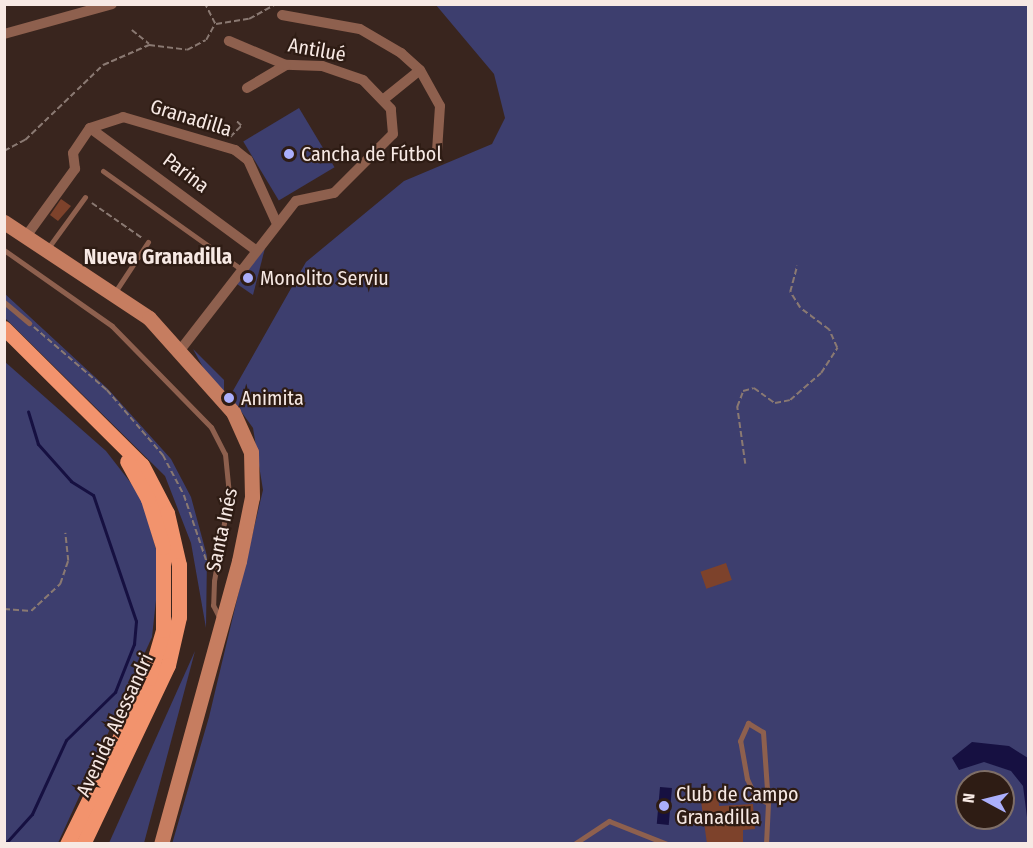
<!DOCTYPE html>
<html>
<head>
<meta charset="utf-8">
<style>
	body { margin:0 }
	#map { position:relative; width:1033px; height:848px; overflow:hidden; background:#39251e; font-family:"Fira Sans Condensed",sans-serif }
	div>[style] { position:absolute }
	[style*='--x'] { left:calc(var(--x)*1px); top:calc(var(--y)*1px); width:calc(var(--w)*1px); rotate:calc(var(--a)*1deg) }
	.green>* { inset:0; background:#3d3e6e; transform-origin:0 0 }
	.water>* { inset:0; background:#161041; transform-origin:0 0 }
	.stream>* { height:3px; margin:-1.5px; padding:0 1.5px; transform-origin:1.5px; border-radius:1.5px; background:#161041 }
	.building>* { inset:0; background:#7d422b; transform-origin:0 0 }
	.path>* { height:1.5px; margin-top:-0.75px; transform-origin:0; background:repeating-linear-gradient(90deg,#8a7972 0 6px,transparent 0 9px) }
	.lane>* { height:5px; margin:-2.5px; padding:0 2.5px; transform-origin:2.5px; border-radius:2.5px; background:#8e604e }
	.street>* { height:10px; margin:-5px; padding:0 5px; transform-origin:5px; border-radius:5px; background:#8e604e }
	.secondary>* { height:15px; margin:-7.5px; padding:0 7.5px; transform-origin:7.5px; border-radius:7.5px; background:#c67d60 }
	.primary>* { height:15px; margin:-7.5px; padding:0 7.5px; transform-origin:7.5px; border-radius:7.5px; background:#f2936d }
	.dots>* { width:16px; height:16px; translate:-50% -50%; box-sizing:border-box; border:3px solid #2e1c14; border-radius:50% }
	span { translate:-50% -50%; white-space:nowrap; text-align:center; line-height:1.15; -webkit-text-stroke:4.5px #2e1c14; paint-order:stroke }
	.street-label { font-size:20px; color:#f7e9e4 }
	.poi-label { font-size:20px; color:#f7e9e4 }
	.left { translate:0 -50%; text-align:left }
	.neighbourhood-label { font-size:21px; color:#f7e9e4; font-weight:700 }
	.frame { position:absolute; inset:0; border:6px solid #f7e9e4; pointer-events:none }
	.north { position:absolute; left:955px; top:770px; width:60px; height:60px; box-sizing:border-box; background:#2e1c14; border:2px solid #7e6e67; border-radius:50%; rotate:277deg; font-size:16px; font-weight:700; line-height:24px; text-align:center; color:#f7e9e4 }
	.north::after { content:''; display:block; margin:auto; width:21px; height:27px; background:#abaffb; clip-path:polygon(50% 0,100% 100%,50% 72%,0 100%) }
</style>
</head>
<body>
<div id="map">
	<div class="green">
		<div style="clip-path:polygon(evenodd,436px 5px,1028px 5px,1028px 843px,172px 844px,209px 717px,263px 490px,253px 428px,230px 396px,306px 262px,404px 181px,492px 144px,505px 118px,494px 74px,436px 5px,967px 782px,1003px 782px,1003px 818px,967px 818px,967px 782px)"></div>
		<div style="left:299px;top:108px;width:69px;height:65px;rotate:59deg"></div>
		<div style="clip-path:polygon(265px 248px,253px 295px,237px 284px)"></div>
		<div style="clip-path:polygon(4px 293px,108px 389px,171px 459px,191px 497px,207px 556px,206px 628px,191px 543px,165px 476px,5px 318px)"></div>
		<div style="clip-path:polygon(193px 349px,224px 380px,224px 392px,205px 371px)"></div>
		<div style="clip-path:polygon(4px 361px,106px 451px,141px 496px,160px 563px,152px 637px,58px 843px,5px 843px)"></div>
		<div style="clip-path:polygon(195px 651px,144px 843px,109px 843px)"></div>
	</div>
	<div class="water">
		<div style="clip-path:polygon(972px 742px,1009px 746px,1028px 758px,1028px 825px,1023px 786px,1011px 771px,984px 762px,959px 770px,952px 758px)"></div>
		<div style="left:660px;top:787px;width:12px;height:37px;rotate:5deg"></div>
	</div>
	<div class="stream">
		<div style="--x:5;--y:844;--w:40;--a:-48"></div>
		<div style="--x:32;--y:814;--w:81;--a:-65.3"></div>
		<div style="--x:66;--y:740;--w:69;--a:-44.4"></div>
		<div style="--x:115;--y:692;--w:52;--a:-68.4"></div>
		<div style="--x:134;--y:644;--w:23;--a:-85"></div>
		<div style="--x:136;--y:621;--w:133;--a:-108.8"></div>
		<div style="--x:93;--y:495;--w:26;--a:-148"></div>
		<div style="--x:71;--y:481;--w:50;--a:-131.7"></div>
		<div style="--x:38;--y:444;--w:34;--a:-107"></div>
	</div>
	<div class="building">
		<div style="clip-path:polygon(61px 199px,71px 206px,58px 221px,50px 215px)"></div>
		<div style="left:726px;top:563px;width:18px;height:27px;rotate:71deg"></div>
		<div style="clip-path:polygon(718px 791px,719px 806px,753px 804px,755px 829px,743px 830px,743px 844px,707px 844px,701px 801px,704px 792px)"></div>
	</div>
	<div class="path">
		<div style="--x:216;--y:24;--w:33;--a:-9"></div>
		<div style="--x:249;--y:19;--w:31;--a:-29"></div>
		<div style="--x:132;--y:30;--w:22;--a:39"></div>
		<div style="--x:230;--y:137;--w:16;--a:-45"></div>
		<div style="--x:241;--y:126;--w:8;--a:-135"></div>
		<div style="--x:4;--y:151;--w:24;--a:-28"></div>
		<div style="--x:25;--y:140;--w:108;--a:-43.9"></div>
		<div style="--x:103;--y:65;--w:50;--a:-23.5"></div>
		<div style="--x:149;--y:45;--w:38;--a:7"></div>
		<div style="--x:187;--y:50;--w:21;--a:-28"></div>
		<div style="--x:206;--y:40;--w:18;--a:-61"></div>
		<div style="--x:215;--y:24;--w:22;--a:-117"></div>
		<div style="--x:92;--y:203;--w:61;--a:35"></div>
		<div style="--x:34;--y:327;--w:96;--a:40.8"></div>
		<div style="--x:107;--y:390;--w:86;--a:49.3"></div>
		<div style="--x:163;--y:455;--w:45;--a:62.3"></div>
		<div style="--x:184;--y:495;--w:74;--a:71.1"></div>
		<div style="--x:745;--y:464;--w:58;--a:-98"></div>
		<div style="--x:737;--y:407;--w:17;--a:-69"></div>
		<div style="--x:743;--y:391;--w:11;--a:-15"></div>
		<div style="--x:754;--y:388;--w:26;--a:36"></div>
		<div style="--x:775;--y:403;--w:15;--a:-11"></div>
		<div style="--x:790;--y:400;--w:41;--a:-41.1"></div>
		<div style="--x:821;--y:373;--w:30;--a:-57"></div>
		<div style="--x:837;--y:348;--w:20;--a:-114"></div>
		<div style="--x:829;--y:330;--w:36;--a:-143"></div>
		<div style="--x:800;--y:308;--w:19;--a:-122"></div>
		<div style="--x:790;--y:292;--w:27;--a:-75"></div>
		<div style="--x:4;--y:491;--w:3;--a:90"></div>
		<div style="--x:4;--y:609;--w:27;--a:4"></div>
		<div style="--x:31;--y:611;--w:40;--a:-43"></div>
		<div style="--x:60;--y:584;--w:24;--a:-71"></div>
		<div style="--x:68;--y:561;--w:28;--a:-96"></div>
	</div>
	<div class="lane">
		<div style="--x:103;--y:171;--w:169;--a:35.4"></div>
		<div style="--x:48;--y:248;--w:63;--a:-54"></div>
		<div style="--x:4;--y:250;--w:132;--a:35.1"></div>
		<div style="--x:112;--y:326;--w:141;--a:45.6"></div>
		<div style="--x:211;--y:427;--w:30;--a:63"></div>
		<div style="--x:225;--y:454;--w:40;--a:84.3"></div>
		<div style="--x:229;--y:494;--w:88;--a:99.8"></div>
		<div style="--x:214;--y:581;--w:24;--a:92"></div>
		<div style="--x:213;--y:605;--w:16;--a:63"></div>
		<div style="--x:115;--y:292;--w:60;--a:-56.6"></div>
		<div style="--x:4;--y:302;--w:33;--a:40"></div>
		<div style="--x:748;--y:723;--w:17;--a:31"></div>
		<div style="--x:763;--y:732;--w:71;--a:86"></div>
		<div style="--x:768;--y:803;--w:15;--a:-152"></div>
		<div style="--x:755;--y:796;--w:19;--a:-115"></div>
		<div style="--x:747;--y:779;--w:39;--a:-100"></div>
		<div style="--x:740;--y:741;--w:20;--a:-66"></div>
		<div style="--x:574;--y:844;--w:42;--a:-33.3"></div>
		<div style="--x:609;--y:821;--w:62;--a:21.6"></div>
		<div style="--x:766;--y:844;--w:41;--a:-87.2"></div>
	</div>
	<div class="street">
		<div style="--x:282;--y:15;--w:79;--a:10.2"></div>
		<div style="--x:360;--y:29;--w:48;--a:30.3"></div>
		<div style="--x:401;--y:53;--w:25;--a:42"></div>
		<div style="--x:420;--y:70;--w:41;--a:60.9"></div>
		<div style="--x:440;--y:106;--w:45;--a:93.8"></div>
		<div style="--x:4;--y:34;--w:112;--a:-15.5"></div>
		<div style="--x:247;--y:88;--w:45;--a:-30.5"></div>
		<div style="--x:384;--y:99;--w:46;--a:-38.9"></div>
		<div style="--x:90;--y:128;--w:207;--a:36.4"></div>
		<div style="--x:27;--y:235;--w:82;--a:-54"></div>
		<div style="--x:75;--y:169;--w:16;--a:-97"></div>
		<div style="--x:73;--y:153;--w:30;--a:-56"></div>
		<div style="--x:90;--y:128;--w:35;--a:-18"></div>
		<div style="--x:123;--y:117;--w:117;--a:16.4"></div>
		<div style="--x:235;--y:150;--w:16;--a:38"></div>
		<div style="--x:248;--y:160;--w:70;--a:65.6"></div>
		<div style="--x:181;--y:349;--w:187;--a:-52.2"></div>
		<div style="--x:296;--y:201;--w:39;--a:-12"></div>
		<div style="--x:334;--y:193;--w:83;--a:-45"></div>
		<div style="--x:393;--y:134;--w:25;--a:-95"></div>
		<div style="--x:391;--y:109;--w:40;--a:-134"></div>
		<div style="--x:363;--y:80;--w:43;--a:-161.1"></div>
		<div style="--x:322;--y:66;--w:36;--a:-178"></div>
		<div style="--x:286;--y:65;--w:62;--a:-157.2"></div>
	</div>
	<div class="secondary">
		<div style="--x:4;--y:222;--w:174;--a:33.5"></div>
		<div style="--x:149;--y:318;--w:126;--a:48.2"></div>
		<div style="--x:233;--y:412;--w:44;--a:65.8"></div>
		<div style="--x:251;--y:452;--w:45;--a:88.7"></div>
		<div style="--x:252;--y:497;--w:65;--a:101.5"></div>
		<div style="--x:239;--y:561;--w:294;--a:105.4"></div>
	</div>
	<div class="primary">
		<div style="--x:4;--y:328;--w:194;--a:44.8"></div>
		<div style="--x:142;--y:465;--w:54;--a:62.5"></div>
		<div style="--x:167;--y:513;--w:53;--a:77"></div>
		<div style="--x:179;--y:565;--w:52;--a:90"></div>
		<div style="--x:179;--y:617;--w:49;--a:102.9"></div>
		<div style="--x:168;--y:665;--w:198;--a:115.4"></div>
		<div style="--x:67;--y:844;--w:185;--a:-63.7"></div>
		<div style="--x:149;--y:678;--w:50;--a:-73.7"></div>
		<div style="--x:163;--y:630;--w:83;--a:-90"></div>
		<div style="--x:163;--y:547;--w:50;--a:-107.4"></div>
		<div style="--x:148;--y:499;--w:43;--a:-118.9"></div>
	</div>
	<div class="dots">
		<div style="left:289px;top:154px;background:#abaffb"></div>
		<div style="left:248px;top:278px;background:#abaffb"></div>
		<div style="left:229px;top:398px;background:#abaffb"></div>
		<div style="left:664px;top:806px;background:#abaffb"></div>
	</div>
	<div class="street-label">
		<span style="left:317px;top:50px;rotate:10deg">Antilué</span>
		<span style="left:191px;top:118px;rotate:17deg">Granadilla</span>
		<span style="left:186px;top:173px;rotate:37deg">Parina</span>
		<span style="left:222px;top:530px;rotate:-78deg">Santa Inés</span>
		<span style="left:115px;top:725px;rotate:-65deg">Avenida Alessandri</span>
	</div>
	<div class="poi-label">
		<span class="left" style="left:301px;top:154px">Cancha de Fútbol</span>
		<span class="left" style="left:260px;top:278px">Monolito Serviu</span>
		<span class="left" style="left:241px;top:398px">Animita</span>
		<span class="left" style="left:676px;top:806px">Club de Campo<br>Granadilla</span>
	</div>
	<div class="neighbourhood-label">
		<span style="left:158px;top:257px">Nueva Granadilla</span>
	</div>
	<div class="frame"></div>
	<div class="north">N</div>
</div>
</body>
</html>
